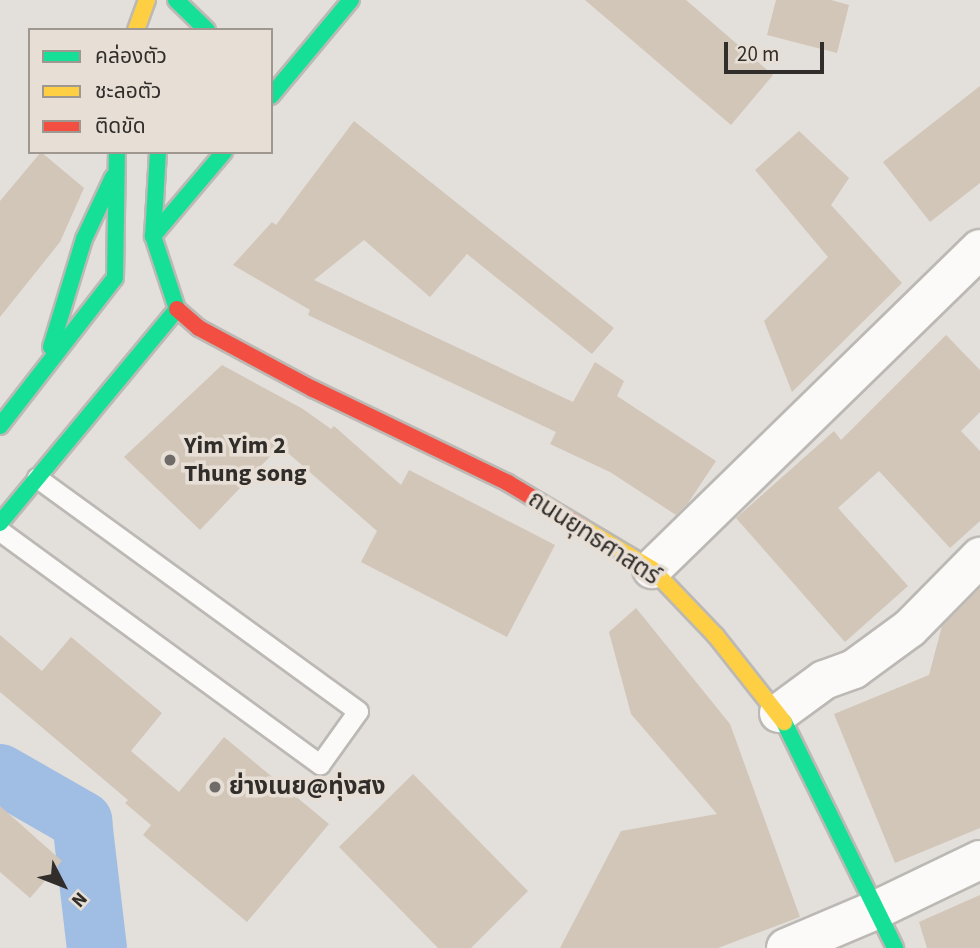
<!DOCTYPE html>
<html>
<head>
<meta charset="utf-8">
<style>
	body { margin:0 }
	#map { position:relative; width:980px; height:948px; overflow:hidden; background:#e3dfda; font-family:"Source Sans 3","Noto Sans Thai",sans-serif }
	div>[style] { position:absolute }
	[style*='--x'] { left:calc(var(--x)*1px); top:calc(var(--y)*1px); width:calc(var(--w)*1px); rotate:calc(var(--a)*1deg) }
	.river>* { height:60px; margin:-30px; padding:0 30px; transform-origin:30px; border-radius:30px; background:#a0bde3 }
	.building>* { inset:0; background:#d2c6b8 }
	.roads { filter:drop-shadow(2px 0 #bcb9b5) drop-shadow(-2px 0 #bcb9b5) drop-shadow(0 2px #bcb9b5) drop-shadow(0 -2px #bcb9b5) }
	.lane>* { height:19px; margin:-9.5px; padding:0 9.5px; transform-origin:9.5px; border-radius:9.5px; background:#fbfaf9 }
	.street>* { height:38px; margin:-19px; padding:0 19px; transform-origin:19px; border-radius:19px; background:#fbfaf9 }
	.fast>* { height:16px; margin:-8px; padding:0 8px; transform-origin:8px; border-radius:8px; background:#16e098 }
	.slow>* { height:16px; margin:-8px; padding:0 8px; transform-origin:8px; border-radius:8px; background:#ffcf43 }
	.jam>* { height:16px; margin:-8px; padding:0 8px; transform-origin:8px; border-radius:8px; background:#f24e42 }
	.dots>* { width:19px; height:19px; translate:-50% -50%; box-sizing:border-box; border:4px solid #e7dfd6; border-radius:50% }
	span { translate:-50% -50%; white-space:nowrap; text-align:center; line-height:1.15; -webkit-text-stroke:7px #e7dfd6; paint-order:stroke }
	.poi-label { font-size:24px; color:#302d2a; font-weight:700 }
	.left { translate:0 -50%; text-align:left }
	.street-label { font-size:24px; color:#302d2a }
	.legend { position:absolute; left:28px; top:28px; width:245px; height:126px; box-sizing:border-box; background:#e7dfd6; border:2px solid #9e9891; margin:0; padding:9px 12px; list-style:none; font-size:21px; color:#302d2a }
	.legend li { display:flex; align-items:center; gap:14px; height:35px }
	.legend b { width:35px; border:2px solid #9e9891 }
	.north { position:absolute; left:28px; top:850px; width:70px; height:70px; -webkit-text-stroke:5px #e7dfd6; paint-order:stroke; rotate:132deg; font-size:19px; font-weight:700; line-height:28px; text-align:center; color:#302d2a }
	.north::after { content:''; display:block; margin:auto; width:24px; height:32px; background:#302d2a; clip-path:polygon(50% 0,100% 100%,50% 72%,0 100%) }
	.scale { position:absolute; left:724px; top:42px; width:100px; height:32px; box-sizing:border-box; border:4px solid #302d2a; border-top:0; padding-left:9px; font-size:21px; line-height:24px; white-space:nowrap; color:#302d2a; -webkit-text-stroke:5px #e7dfd6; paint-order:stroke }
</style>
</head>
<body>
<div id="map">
	<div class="river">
		<div style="--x:0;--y:774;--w:95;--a:29.8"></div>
		<div style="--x:82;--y:821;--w:128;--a:83.3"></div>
	</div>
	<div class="building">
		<div style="clip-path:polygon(585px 0,686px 0,773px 75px,731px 125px)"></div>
		<div style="clip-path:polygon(776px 0,831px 0,849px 5px,837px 53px,767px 35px)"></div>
		<div style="clip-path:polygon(980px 86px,980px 183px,930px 222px,883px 162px)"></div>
		<div style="clip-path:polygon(354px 121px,614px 328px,592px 354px,467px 254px,430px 297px,364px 240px,314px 280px,573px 402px,595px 362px,624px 381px,617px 396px,716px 461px,688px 503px,676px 515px,610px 472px,550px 444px,556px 432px,308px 315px,310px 310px,233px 265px,272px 222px,276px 225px)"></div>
		<div style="clip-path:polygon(799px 131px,849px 178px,831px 205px,902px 283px,792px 392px,764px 321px,828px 257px,755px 170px)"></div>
		<div style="clip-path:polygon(41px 152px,84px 188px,60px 242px,0 317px,0 201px)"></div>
		<div style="clip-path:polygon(946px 335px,980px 370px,980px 412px,961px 431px,980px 451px,980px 521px,950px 548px,879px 471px,838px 508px,908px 586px,845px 642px,736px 518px,834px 431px,841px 440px)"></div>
		<div style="clip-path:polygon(222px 365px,303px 409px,331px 429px,334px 426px,401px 485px,409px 470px,555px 545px,507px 637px,361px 562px,377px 531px,280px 446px,200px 530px,124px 457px)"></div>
		<div style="clip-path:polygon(980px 588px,980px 828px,895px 863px,834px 714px,929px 675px,942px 626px)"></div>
		<div style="clip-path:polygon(636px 608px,730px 724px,800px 917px,718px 948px,560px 948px,621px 831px,717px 814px,631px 714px,609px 632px)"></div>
		<div style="clip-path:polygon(0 635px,42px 671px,71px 637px,162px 713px,131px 751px,179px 792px,224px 737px,329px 824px,247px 922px,143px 835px,151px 825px,125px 803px,128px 800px,0 692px)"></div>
		<div style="clip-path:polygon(413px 774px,528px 891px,471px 948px,438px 948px,339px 847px)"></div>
		<div style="clip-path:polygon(0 806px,62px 861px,30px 898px,0 872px)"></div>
		<div style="clip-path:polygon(980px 895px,980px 948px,927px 948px,919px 922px)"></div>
	</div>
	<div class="roads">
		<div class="lane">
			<div style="--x:0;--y:531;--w:396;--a:36.1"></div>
			<div style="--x:320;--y:764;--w:65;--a:-54.4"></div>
			<div style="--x:358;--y:711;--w:397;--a:-144"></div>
		</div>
		<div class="street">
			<div style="--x:652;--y:569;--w:458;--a:-44.3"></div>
			<div style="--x:779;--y:713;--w:56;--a:-36.3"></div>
			<div style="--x:824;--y:680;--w:32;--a:-20"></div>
			<div style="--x:854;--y:669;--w:69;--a:-36.2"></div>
			<div style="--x:910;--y:628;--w:100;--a:-45.4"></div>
			<div style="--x:786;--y:948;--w:100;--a:-23"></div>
			<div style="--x:878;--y:909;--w:113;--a:-25.7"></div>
		</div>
		<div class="fast">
			<div style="--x:176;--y:0;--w:43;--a:44.1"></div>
			<div style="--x:271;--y:96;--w:125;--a:-50.2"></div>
			<div style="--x:153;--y:236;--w:110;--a:-49.8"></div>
			<div style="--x:51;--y:347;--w:113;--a:-73"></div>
			<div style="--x:84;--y:239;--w:68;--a:-64.9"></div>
			<div style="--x:0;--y:426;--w:187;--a:-52.2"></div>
			<div style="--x:115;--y:278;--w:126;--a:-89.1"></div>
			<div style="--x:0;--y:523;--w:278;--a:-50.4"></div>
			<div style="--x:177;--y:309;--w:77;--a:-108.2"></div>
			<div style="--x:153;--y:236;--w:84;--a:-86.6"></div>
			<div style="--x:784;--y:722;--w:252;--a:63.8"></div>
		</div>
		<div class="slow">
			<div style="--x:136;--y:30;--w:32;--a:-70"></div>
			<div style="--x:580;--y:526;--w:84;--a:30.8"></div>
			<div style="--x:652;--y:569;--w:93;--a:46.3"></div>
			<div style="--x:716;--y:636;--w:110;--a:51.7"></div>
		</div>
		<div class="jam">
			<div style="--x:177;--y:309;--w:29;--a:41"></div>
			<div style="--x:199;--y:328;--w:129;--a:28.2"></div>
			<div style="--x:313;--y:389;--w:216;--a:25.7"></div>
			<div style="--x:508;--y:483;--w:84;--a:30.8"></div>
		</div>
	</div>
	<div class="dots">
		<div style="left:170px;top:460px;background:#6f6b68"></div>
		<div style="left:215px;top:787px;background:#6f6b68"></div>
	</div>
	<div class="poi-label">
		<span class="left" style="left:184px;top:460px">Yim Yim 2<br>Thung song</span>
		<span class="left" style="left:229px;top:787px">ย่างเนย@ทุ่งสง</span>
	</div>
	<div class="street-label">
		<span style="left:594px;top:538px;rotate:33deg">ถนนยุทธศาสตร์</span>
	</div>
	<ul class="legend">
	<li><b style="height:9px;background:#16e098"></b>คล่องตัว</li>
	<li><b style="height:9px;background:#ffcf43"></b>ชะลอตัว</li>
	<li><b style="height:9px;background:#f24e42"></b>ติดขัด</li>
	</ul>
	<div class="north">N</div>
	<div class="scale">20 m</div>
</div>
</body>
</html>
